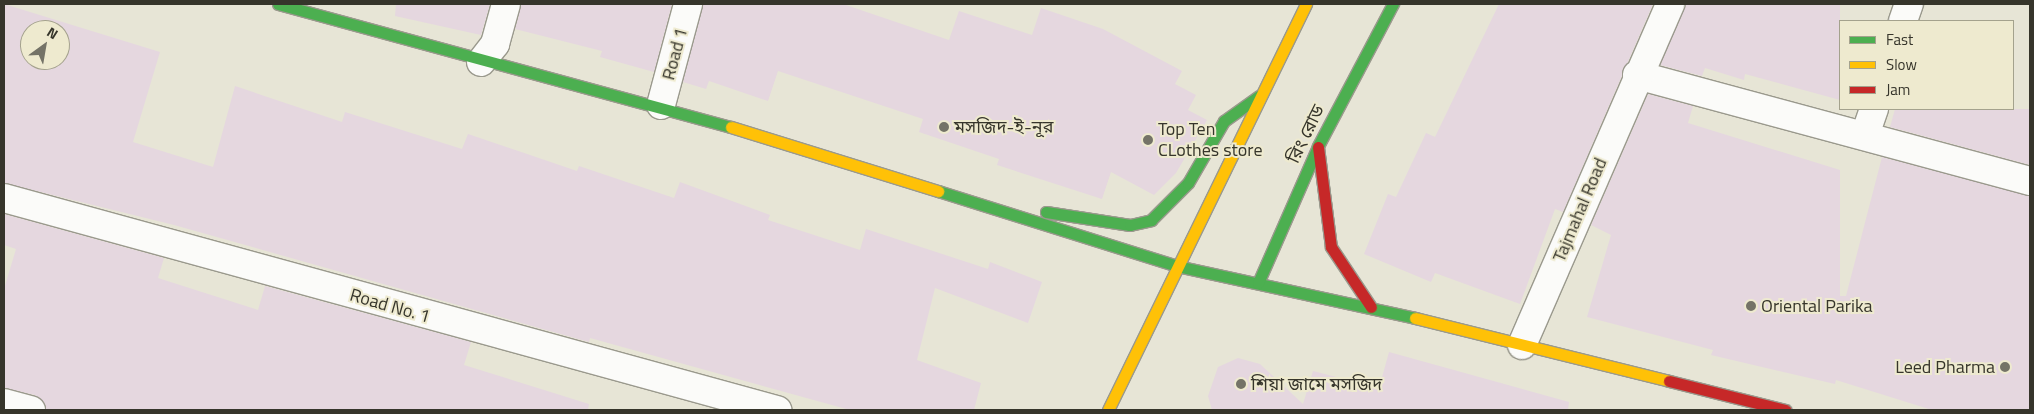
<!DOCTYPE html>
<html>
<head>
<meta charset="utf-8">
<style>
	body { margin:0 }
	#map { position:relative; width:2034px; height:414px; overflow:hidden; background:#e7e5d6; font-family:"Titillium Web","Noto Sans Bengali",sans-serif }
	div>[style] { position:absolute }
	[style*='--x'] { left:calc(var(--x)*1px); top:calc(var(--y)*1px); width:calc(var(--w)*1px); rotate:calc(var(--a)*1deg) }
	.building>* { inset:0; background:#e5d7df }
	.roads { filter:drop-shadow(1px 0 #9a998d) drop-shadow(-1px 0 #9a998d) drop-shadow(0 1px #9a998d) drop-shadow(0 -1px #9a998d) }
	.street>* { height:28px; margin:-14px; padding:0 14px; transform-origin:14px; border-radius:14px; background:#fbfbf9 }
	.fast>* { height:11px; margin:-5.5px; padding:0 5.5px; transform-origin:5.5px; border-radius:5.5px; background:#4caf50 }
	.slow>* { height:11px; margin:-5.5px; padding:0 5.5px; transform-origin:5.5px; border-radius:5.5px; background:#ffc107 }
	.jam>* { height:11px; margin:-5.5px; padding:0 5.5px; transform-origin:5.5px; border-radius:5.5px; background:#c62828 }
	.dots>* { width:14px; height:14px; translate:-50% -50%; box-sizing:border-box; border:2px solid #eeeacf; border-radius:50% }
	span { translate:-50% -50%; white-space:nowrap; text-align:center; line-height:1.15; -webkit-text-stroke:4px #eeeacf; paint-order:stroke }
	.street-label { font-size:18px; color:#36352b }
	.poi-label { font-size:18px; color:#36352b }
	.left { translate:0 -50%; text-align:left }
	.right { translate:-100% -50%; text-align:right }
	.frame { position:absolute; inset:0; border:5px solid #36352b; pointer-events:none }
	.legend { position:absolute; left:1839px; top:20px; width:175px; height:90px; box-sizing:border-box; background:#eeeacf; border:1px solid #a4a28d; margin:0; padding:6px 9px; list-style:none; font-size:15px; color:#36352b }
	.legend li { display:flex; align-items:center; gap:10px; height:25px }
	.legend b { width:25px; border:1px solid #a4a28d }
	.north { position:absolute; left:20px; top:20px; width:50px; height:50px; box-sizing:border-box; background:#eeeacf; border:1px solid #a4a28d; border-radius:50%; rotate:32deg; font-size:14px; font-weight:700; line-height:20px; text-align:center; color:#36352b }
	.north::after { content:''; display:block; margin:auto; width:18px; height:22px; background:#747367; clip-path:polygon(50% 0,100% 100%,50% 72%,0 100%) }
</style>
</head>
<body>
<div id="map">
	<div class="building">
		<div style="clip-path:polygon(evenodd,4px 4px,160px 52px,133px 142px,213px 167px,235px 86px,342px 122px,345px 112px,462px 149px,468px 134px,577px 171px,579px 166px,674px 198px,680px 182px,770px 215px,768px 220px,860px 250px,866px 229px,988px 269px,990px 262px,1042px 282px,1028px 323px,935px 288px,917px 360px,981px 383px,974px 410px,850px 410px,590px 338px,589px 342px,174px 225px,4px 183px,4px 4px,30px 30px,60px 30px,60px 60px,30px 60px,30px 30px)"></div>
		<div style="clip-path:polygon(396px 4px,490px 4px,481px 35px,395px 16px)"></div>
		<div style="clip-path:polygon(521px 4px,672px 4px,654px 72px,600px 57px,602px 51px,515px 29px)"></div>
		<div style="clip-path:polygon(703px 4px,843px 4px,949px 40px,959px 11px,1032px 35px,1041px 8px,1103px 29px,1182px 71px,1175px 84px,1196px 95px,1188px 110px,1207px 120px,1176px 173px,1154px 195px,1111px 172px,1102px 199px,997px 165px,999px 159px,919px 132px,923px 119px,778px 71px,768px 101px,709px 81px,706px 89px,683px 82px)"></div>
		<div style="clip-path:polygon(1499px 4px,1653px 4px,1563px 212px,1555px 209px,1520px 304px,1435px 273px,1431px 282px,1364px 254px,1388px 194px,1396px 197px,1426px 133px,1435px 137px)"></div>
		<div style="clip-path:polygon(1685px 4px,1840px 4px,1840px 100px,1745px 74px,1744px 80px,1705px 68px,1702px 76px,1660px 65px)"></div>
		<div style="clip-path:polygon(1648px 94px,1693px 106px,1688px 123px,1840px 170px,1840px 296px,1846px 296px,1882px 157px,2030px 196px,2030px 410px,1932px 410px,1836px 380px,1835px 384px,1711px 355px,1713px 350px,1587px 317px,1611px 235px,1591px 225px)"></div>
		<div style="clip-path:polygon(1895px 109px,2030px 109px,2030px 165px,1890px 127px)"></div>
		<div style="clip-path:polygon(4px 214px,164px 258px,158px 278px,258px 310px,265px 286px,471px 342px,464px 365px,589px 404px,588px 410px,46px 410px,35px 395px,4px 388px,4px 289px,16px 249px,4px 245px)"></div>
		<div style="clip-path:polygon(1389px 352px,1569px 402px,1568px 410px,1212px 410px,1208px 396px,1218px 367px,1238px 358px,1260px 364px,1303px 404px,1313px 371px,1379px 388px)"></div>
	</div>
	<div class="roads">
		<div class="street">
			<div style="--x:1903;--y:21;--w:18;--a:-71"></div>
			<div style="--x:481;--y:62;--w:23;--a:-52"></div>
			<div style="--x:495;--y:44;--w:41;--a:-74.6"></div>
			<div style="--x:1637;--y:75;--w:407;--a:15.1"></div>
			<div style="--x:661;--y:105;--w:105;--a:-75"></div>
			<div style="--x:1865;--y:135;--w:28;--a:-71"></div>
			<div style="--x:4;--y:198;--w:802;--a:15.34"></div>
			<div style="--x:1522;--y:345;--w:372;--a:-66.5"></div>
			<div style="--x:4;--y:403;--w:28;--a:15"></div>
		</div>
		<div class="fast">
			<div style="--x:278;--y:4;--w:469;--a:15.2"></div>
			<div style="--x:938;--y:191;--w:250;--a:17.4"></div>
			<div style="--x:1177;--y:266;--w:244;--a:12.3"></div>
			<div style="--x:1046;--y:212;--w:85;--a:8.8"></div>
			<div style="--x:1130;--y:225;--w:22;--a:-13"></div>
			<div style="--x:1151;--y:220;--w:52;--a:-45"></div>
			<div style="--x:1188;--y:183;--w:72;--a:-59.9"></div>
			<div style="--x:1224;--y:121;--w:43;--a:-35.5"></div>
			<div style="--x:1258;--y:283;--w:150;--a:-66.3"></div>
			<div style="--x:1318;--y:146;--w:161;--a:-62.2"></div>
		</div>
		<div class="slow">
			<div style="--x:731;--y:127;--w:217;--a:17.2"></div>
			<div style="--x:1415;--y:318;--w:262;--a:13.9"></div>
			<div style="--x:1108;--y:410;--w:452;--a:-64"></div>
		</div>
		<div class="jam">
			<div style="--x:1318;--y:147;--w:101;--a:82.6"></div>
			<div style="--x:1331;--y:247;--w:72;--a:56.3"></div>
			<div style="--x:1669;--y:381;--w:120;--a:14"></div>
		</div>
	</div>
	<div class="dots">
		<div style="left:944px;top:127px;background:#747367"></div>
		<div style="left:1148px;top:140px;background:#747367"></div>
		<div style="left:1751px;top:306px;background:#747367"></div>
		<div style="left:2005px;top:367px;background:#747367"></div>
		<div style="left:1241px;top:384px;background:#747367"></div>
	</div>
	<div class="street-label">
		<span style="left:675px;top:54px;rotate:-75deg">Road 1</span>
		<span style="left:1306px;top:134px;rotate:-64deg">রিং রোড</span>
		<span style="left:1580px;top:210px;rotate:-67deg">Tajmahal Road</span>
		<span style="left:390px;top:306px;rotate:16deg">Road No. 1</span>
	</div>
	<div class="poi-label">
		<span class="left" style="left:954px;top:127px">মসজিদ-ই-নূর</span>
		<span class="left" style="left:1158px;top:140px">Top Ten<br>CLothes store</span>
		<span class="left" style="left:1761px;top:306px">Oriental Parika</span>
		<span class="right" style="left:1995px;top:367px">Leed Pharma</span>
		<span class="left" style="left:1251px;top:384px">শিয়া জামে মসজিদ</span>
	</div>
	<div class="frame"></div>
	<ul class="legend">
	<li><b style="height:6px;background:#4caf50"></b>Fast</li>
	<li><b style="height:6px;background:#ffc107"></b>Slow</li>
	<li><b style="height:6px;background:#c62828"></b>Jam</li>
	</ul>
	<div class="north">N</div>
</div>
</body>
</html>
